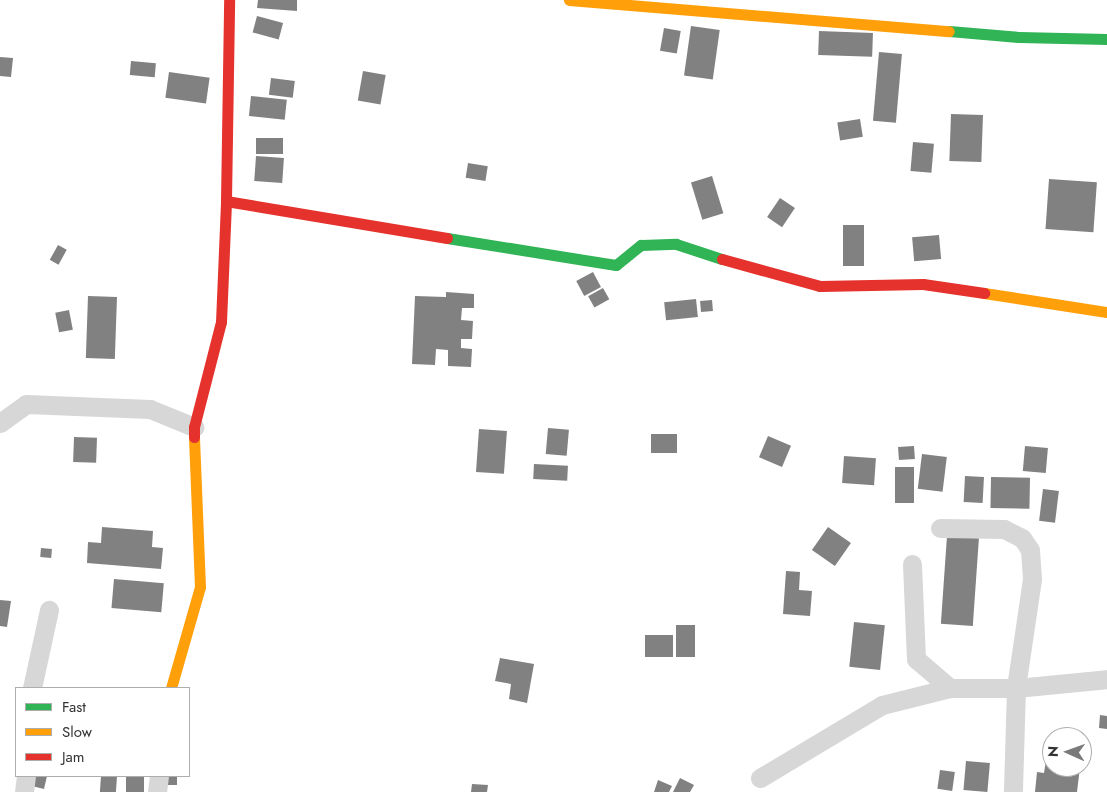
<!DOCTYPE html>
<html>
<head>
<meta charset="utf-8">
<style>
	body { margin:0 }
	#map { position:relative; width:1107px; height:792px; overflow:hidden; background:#fff; font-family:Jost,sans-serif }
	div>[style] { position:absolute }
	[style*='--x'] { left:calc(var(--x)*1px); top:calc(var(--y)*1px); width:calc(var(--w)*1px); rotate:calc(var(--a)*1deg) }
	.building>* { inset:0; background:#818181; transform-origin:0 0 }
	.street>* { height:19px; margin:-9.5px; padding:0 9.5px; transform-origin:9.5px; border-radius:9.5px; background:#d7d7d7 }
	.fast>* { height:11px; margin:-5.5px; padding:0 5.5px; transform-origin:5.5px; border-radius:5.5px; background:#30b455 }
	.slow>* { height:11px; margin:-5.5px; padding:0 5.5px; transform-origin:5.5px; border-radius:5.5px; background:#ff9f0a }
	.jam>* { height:11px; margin:-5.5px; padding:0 5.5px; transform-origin:5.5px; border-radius:5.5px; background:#e5322d }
	span { translate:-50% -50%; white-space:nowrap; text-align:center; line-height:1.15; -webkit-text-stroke:5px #fff; paint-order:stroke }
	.legend { position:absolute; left:15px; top:687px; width:175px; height:90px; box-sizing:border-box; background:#fff; border:1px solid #adadad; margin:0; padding:6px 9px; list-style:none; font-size:15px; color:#333 }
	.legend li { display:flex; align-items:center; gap:10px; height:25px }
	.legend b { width:25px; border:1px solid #adadad }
	.north { position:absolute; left:1042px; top:727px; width:50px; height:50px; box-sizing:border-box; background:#fff; border:1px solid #adadad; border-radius:50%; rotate:272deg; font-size:14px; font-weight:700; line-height:20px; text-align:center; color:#333 }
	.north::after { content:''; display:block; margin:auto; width:18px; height:22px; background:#7a7a7a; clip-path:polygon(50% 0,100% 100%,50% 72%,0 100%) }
</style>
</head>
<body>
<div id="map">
	<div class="building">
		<div style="clip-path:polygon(258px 0,297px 0,297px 11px,257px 8px)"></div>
		<div style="left:257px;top:16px;width:27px;height:17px;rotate:15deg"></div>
		<div style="left:691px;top:26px;width:29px;height:50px;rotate:8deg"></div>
		<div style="left:664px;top:28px;width:17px;height:23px;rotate:10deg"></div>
		<div style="left:819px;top:31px;width:54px;height:24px;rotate:2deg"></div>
		<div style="left:879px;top:52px;width:23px;height:69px;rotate:5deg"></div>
		<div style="clip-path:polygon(0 57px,13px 58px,11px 77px,0 76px)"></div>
		<div style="left:131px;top:61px;width:25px;height:14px;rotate:5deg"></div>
		<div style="left:363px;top:71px;width:23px;height:30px;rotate:10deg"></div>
		<div style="left:169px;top:72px;width:41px;height:26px;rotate:8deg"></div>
		<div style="left:271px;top:78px;width:24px;height:17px;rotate:7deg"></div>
		<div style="left:251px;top:96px;width:36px;height:20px;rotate:6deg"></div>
		<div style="left:951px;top:114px;width:32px;height:47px;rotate:2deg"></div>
		<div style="left:860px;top:119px;width:18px;height:23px;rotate:81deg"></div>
		<div style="left:256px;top:138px;width:27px;height:16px"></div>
		<div style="left:913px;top:142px;width:21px;height:29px;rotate:5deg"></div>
		<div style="left:256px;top:156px;width:28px;height:25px;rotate:4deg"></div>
		<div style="left:468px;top:163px;width:20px;height:15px;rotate:9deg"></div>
		<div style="left:712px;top:176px;width:39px;height:22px;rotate:73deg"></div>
		<div style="left:1049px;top:179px;width:48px;height:50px;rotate:4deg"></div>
		<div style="left:780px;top:198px;width:18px;height:23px;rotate:34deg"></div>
		<div style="left:843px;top:225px;width:21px;height:41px"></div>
		<div style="left:939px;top:235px;width:24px;height:27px;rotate:85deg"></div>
		<div style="left:58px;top:245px;width:10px;height:17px;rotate:29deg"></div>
		<div style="left:593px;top:272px;width:17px;height:19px;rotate:62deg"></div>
		<div style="left:603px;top:288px;width:13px;height:17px;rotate:61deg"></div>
		<div style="clip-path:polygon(446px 292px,474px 294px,474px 308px,462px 308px,461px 320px,473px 321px,472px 339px,461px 339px,461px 348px,472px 349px,471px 367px,448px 366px,448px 350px,436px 349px,435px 365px,412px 364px,415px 296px,446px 297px)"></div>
		<div style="left:88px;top:296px;width:29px;height:62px;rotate:2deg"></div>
		<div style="left:696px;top:299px;width:18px;height:32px;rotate:84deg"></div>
		<div style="left:712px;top:300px;width:11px;height:12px;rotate:85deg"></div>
		<div style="left:69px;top:310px;width:20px;height:14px;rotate:79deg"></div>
		<div style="left:548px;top:428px;width:21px;height:26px;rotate:5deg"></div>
		<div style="left:479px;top:429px;width:28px;height:43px;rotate:4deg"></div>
		<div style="left:651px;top:434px;width:26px;height:19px"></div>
		<div style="left:768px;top:436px;width:25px;height:23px;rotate:23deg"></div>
		<div style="left:74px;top:437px;width:23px;height:25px;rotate:2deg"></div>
		<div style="left:914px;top:446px;width:13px;height:16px;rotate:86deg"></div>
		<div style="left:1025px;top:446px;width:23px;height:25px;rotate:5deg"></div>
		<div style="left:922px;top:454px;width:25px;height:35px;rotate:7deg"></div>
		<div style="left:844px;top:456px;width:32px;height:27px;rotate:4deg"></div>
		<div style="left:534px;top:464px;width:34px;height:15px;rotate:3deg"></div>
		<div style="left:895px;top:467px;width:19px;height:36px"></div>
		<div style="left:965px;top:476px;width:19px;height:26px;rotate:3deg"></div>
		<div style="left:991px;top:477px;width:39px;height:31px;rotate:1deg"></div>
		<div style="left:1043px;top:489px;width:16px;height:32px;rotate:7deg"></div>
		<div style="clip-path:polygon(102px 527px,153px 531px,152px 547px,163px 548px,161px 569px,87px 563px,88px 542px,101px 543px)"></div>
		<div style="left:828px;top:527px;width:28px;height:28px;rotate:35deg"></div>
		<div style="left:947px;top:536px;width:32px;height:88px;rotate:4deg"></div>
		<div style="left:41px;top:548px;width:11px;height:9px;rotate:5deg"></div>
		<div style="clip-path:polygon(786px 571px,800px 572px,799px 590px,812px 591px,810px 616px,783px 614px)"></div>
		<div style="left:114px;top:579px;width:50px;height:29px;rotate:5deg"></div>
		<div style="clip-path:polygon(0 600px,11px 601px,7px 627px,0 626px)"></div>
		<div style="left:854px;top:622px;width:31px;height:45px;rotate:6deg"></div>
		<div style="left:676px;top:625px;width:19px;height:32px"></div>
		<div style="left:645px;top:635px;width:28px;height:22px"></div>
		<div style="clip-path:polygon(500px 658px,534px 664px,527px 703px,509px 699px,511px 684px,495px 681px)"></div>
		<div style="clip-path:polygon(1100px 715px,1107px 716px,1107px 729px,1099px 728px)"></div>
		<div style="clip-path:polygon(1048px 748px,1052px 749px,1052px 767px,1080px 767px,1077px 792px,1035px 792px,1037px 772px,1044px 773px)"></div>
		<div style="left:966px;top:761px;width:24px;height:29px;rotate:5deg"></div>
		<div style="left:940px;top:770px;width:15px;height:19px;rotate:8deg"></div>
		<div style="clip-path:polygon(35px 776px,47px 776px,44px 789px,32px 786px)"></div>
		<div style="left:101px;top:776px;width:16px;height:16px;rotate:4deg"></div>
		<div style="left:126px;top:776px;width:18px;height:16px"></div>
		<div style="left:166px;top:776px;width:11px;height:9px"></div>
		<div style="clip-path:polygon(680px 778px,694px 785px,690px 792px,673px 792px)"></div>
		<div style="clip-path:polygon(658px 780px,672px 786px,669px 792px,654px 792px)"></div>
		<div style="clip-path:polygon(472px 784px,488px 785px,487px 792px,471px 792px)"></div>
	</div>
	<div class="street">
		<div style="--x:0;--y:423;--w:32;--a:-36"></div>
		<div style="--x:26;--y:404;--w:124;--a:2.3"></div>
		<div style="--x:150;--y:409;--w:48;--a:22.2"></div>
		<div style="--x:940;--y:528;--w:64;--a:0.9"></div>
		<div style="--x:1004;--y:529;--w:20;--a:27"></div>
		<div style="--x:1022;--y:538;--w:14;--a:56"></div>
		<div style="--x:1030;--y:550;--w:29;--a:86"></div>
		<div style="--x:1032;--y:579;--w:110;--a:98.4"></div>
		<div style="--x:1016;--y:688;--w:104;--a:91.7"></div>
		<div style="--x:912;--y:564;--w:95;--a:87.6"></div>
		<div style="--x:916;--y:659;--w:45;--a:40.5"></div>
		<div style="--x:32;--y:688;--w:80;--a:-77.7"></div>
		<div style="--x:760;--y:778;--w:142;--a:-30.9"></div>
		<div style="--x:882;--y:705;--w:70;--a:-14"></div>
		<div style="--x:950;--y:688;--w:66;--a:0"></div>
		<div style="--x:1016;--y:688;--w:91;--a:-5.6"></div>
		<div style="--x:24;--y:792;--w:16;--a:-83"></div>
		<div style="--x:157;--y:792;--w:16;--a:-83"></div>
	</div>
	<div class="fast">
		<div style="--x:949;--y:31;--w:70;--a:4.9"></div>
		<div style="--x:1019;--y:37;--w:88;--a:1.3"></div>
		<div style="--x:447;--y:238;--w:171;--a:9.1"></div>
		<div style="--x:616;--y:265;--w:32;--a:-39"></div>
		<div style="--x:641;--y:245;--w:35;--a:-2"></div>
		<div style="--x:676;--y:244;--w:48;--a:18.1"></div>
	</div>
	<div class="slow">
		<div style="--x:569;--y:0;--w:381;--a:4.7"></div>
		<div style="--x:984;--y:293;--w:124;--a:8.8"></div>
		<div style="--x:171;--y:688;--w:105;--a:-74"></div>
		<div style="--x:200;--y:587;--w:150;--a:-92.3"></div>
	</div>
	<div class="jam">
		<div style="--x:226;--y:201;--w:224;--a:9.5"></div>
		<div style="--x:722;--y:259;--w:102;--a:15.4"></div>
		<div style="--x:820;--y:286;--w:103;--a:-1.1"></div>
		<div style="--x:923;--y:284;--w:62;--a:8.4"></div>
		<div style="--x:194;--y:437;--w:10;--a:-90"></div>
		<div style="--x:194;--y:427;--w:108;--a:-75.6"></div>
		<div style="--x:221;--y:322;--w:121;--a:-87.6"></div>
		<div style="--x:226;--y:201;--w:201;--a:-89.1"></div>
	</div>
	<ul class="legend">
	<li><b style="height:6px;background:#30b455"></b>Fast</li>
	<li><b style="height:6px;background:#ff9f0a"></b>Slow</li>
	<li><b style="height:6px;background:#e5322d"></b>Jam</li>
	</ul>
	<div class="north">N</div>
</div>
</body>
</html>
